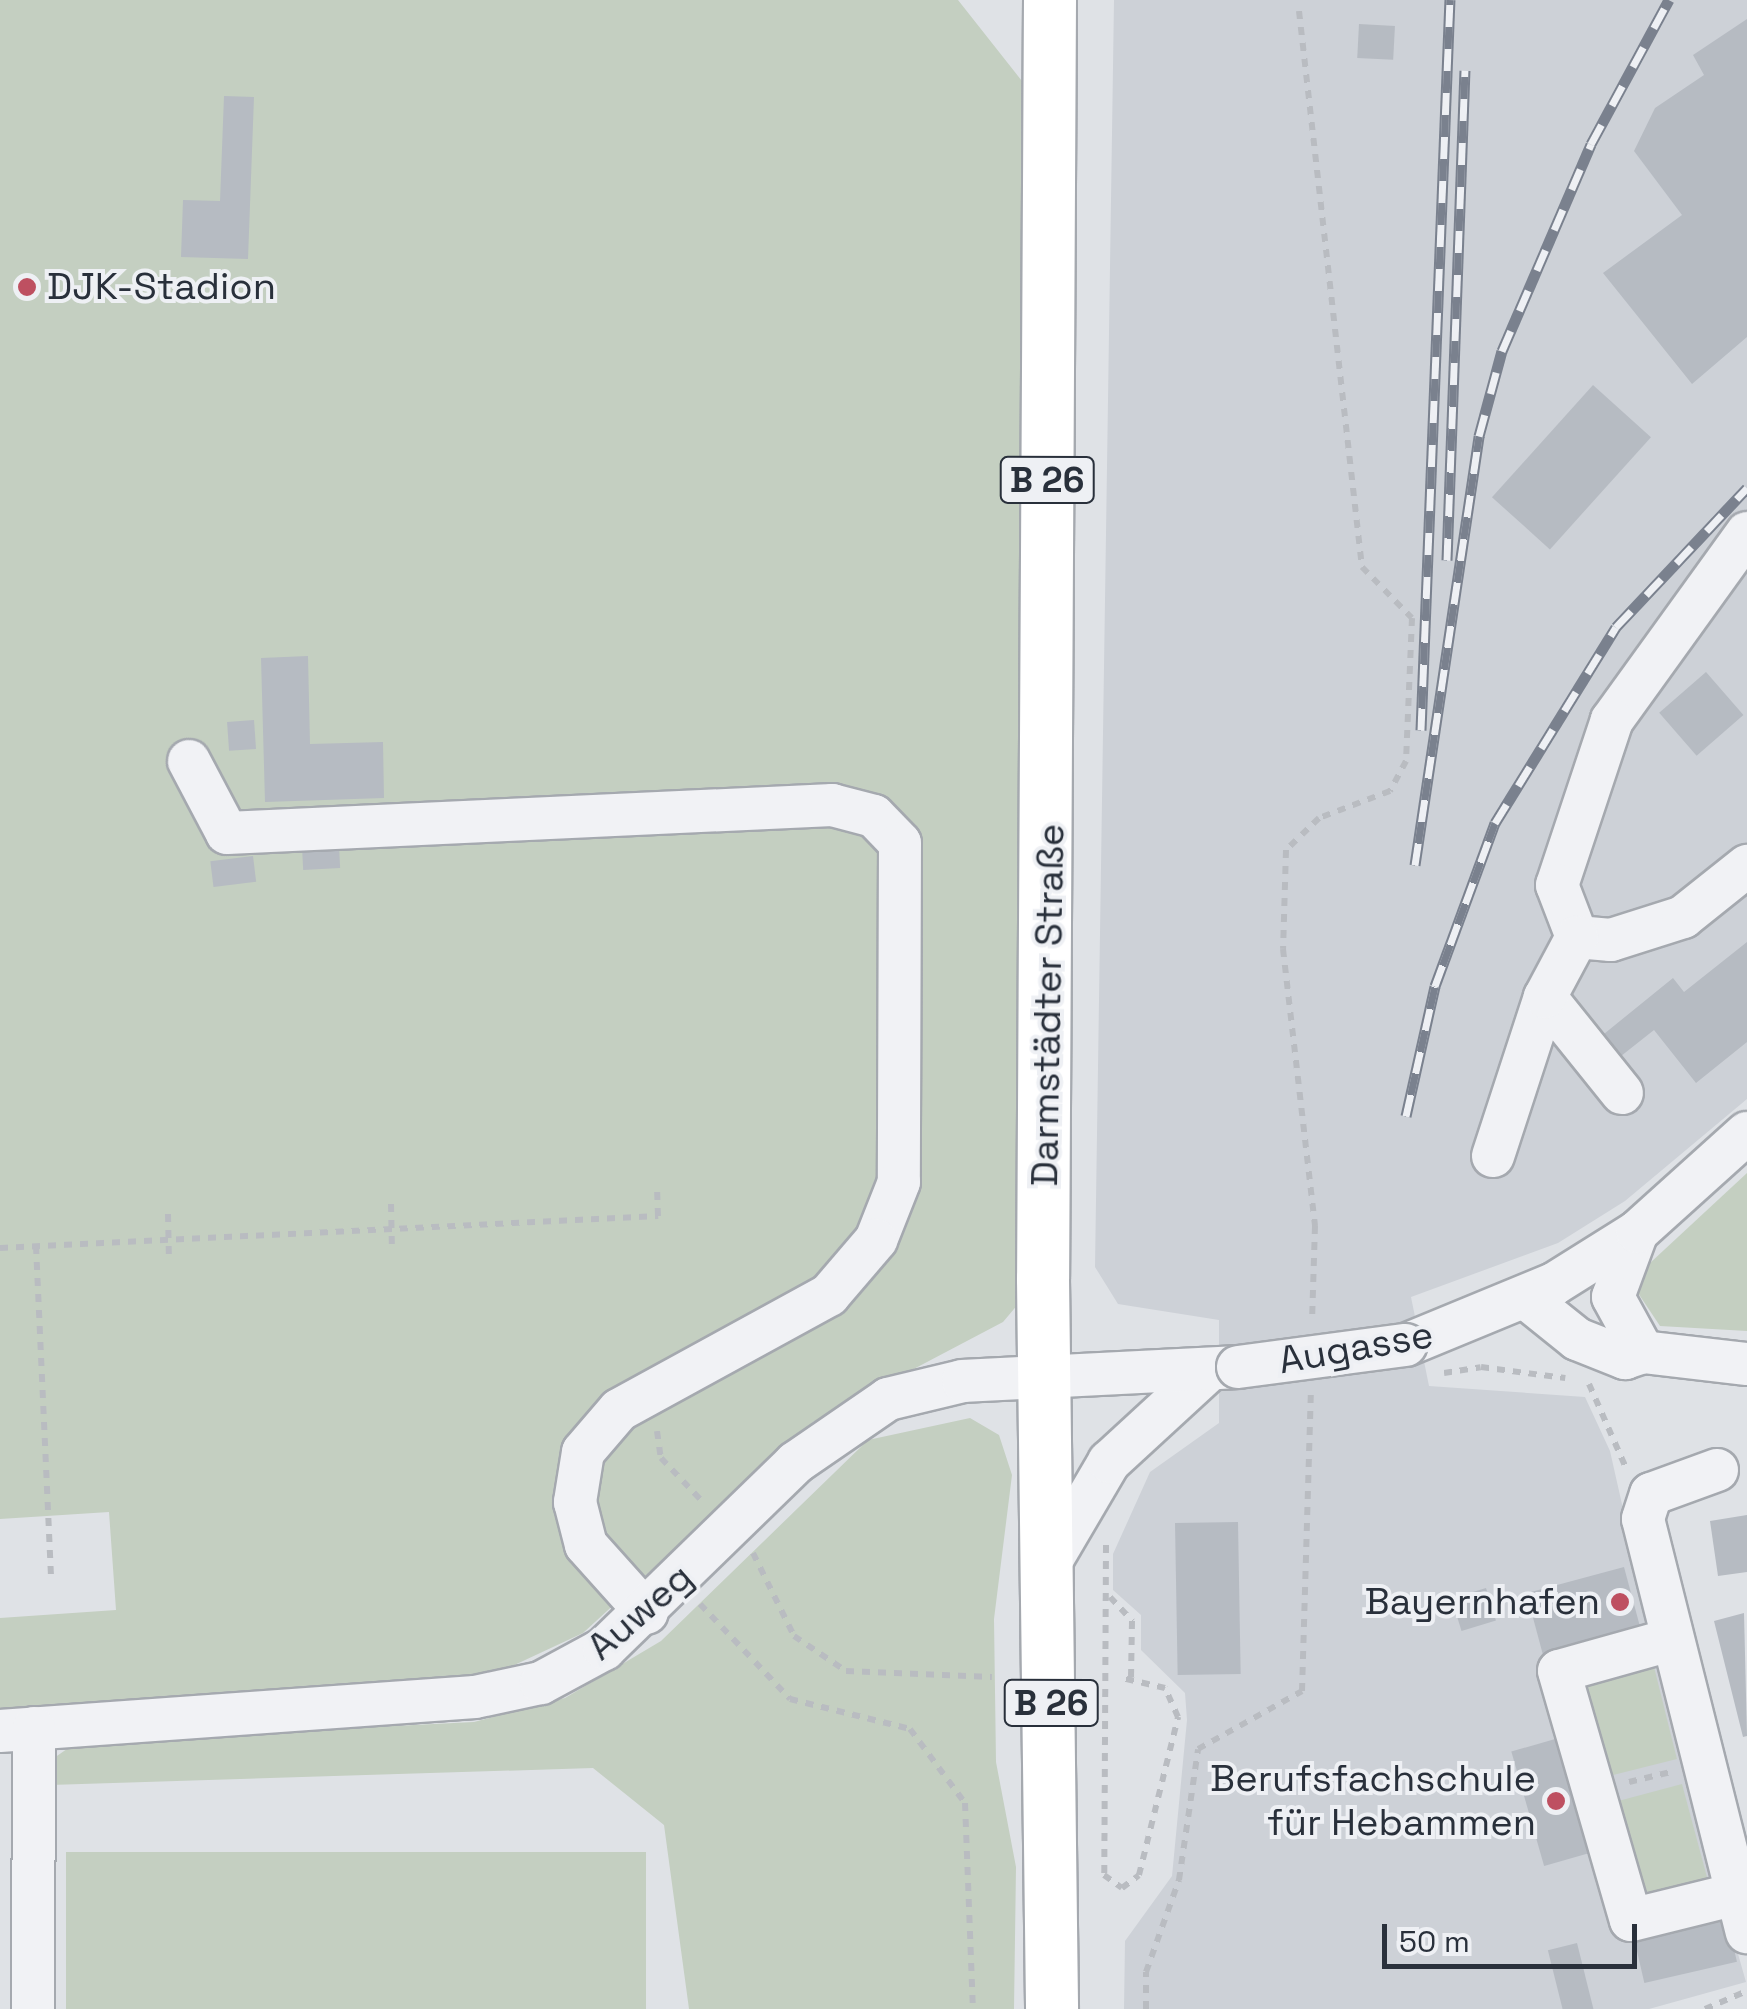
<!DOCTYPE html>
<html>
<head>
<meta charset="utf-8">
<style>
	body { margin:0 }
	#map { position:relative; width:1747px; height:2009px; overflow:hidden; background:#dfe2e6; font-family:"Space Grotesk",sans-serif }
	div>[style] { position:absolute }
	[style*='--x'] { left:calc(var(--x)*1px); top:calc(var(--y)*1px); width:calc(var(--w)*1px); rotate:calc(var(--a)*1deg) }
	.built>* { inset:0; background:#cdd1d7 }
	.green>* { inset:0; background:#c4cfc1; transform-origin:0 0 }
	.building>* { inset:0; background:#b6bbc2; transform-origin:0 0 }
	.path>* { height:6px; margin-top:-3px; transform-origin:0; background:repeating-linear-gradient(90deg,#b9bcc1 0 8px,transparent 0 16px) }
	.roads { filter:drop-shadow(2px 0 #a5a9af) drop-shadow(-2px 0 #a5a9af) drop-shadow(0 2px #a5a9af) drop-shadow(0 -2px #a5a9af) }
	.minor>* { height:42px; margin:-21px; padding:0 21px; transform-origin:21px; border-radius:21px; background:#f1f2f5 }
	.major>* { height:52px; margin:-26px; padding:0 26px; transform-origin:26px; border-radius:26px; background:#fff }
	.rail>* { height:11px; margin-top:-5.5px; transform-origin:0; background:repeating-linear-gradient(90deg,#eef0f4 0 22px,#7a818e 0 44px); box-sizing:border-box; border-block:2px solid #7a818e }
	.bridges { filter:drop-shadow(2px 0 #a5a9af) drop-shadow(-2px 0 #a5a9af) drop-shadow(0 2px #a5a9af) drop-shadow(0 -2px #a5a9af) }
	.minor-bridge>* { height:42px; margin:-21px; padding:0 21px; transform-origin:21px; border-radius:21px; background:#f1f2f5 }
	.dots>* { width:28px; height:28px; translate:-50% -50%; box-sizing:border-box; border:5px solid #eef0f4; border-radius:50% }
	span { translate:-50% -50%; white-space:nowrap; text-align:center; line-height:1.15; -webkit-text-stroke:8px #eef0f4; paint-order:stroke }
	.shield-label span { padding:2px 8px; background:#eef0f4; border:2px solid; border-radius:8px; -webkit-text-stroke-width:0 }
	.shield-label { font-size:35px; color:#29303b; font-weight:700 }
	.poi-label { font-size:38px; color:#29303b }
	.left { translate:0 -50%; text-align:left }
	.right { translate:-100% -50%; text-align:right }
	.street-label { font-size:38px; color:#29303b }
	.scale { position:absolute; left:1382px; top:1924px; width:255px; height:45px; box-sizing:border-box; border:5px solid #29303b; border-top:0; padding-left:12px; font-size:30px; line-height:35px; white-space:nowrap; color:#29303b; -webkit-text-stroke:8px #eef0f4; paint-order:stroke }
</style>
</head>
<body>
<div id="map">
	<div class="built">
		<div style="clip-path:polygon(1114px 0,1747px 0,1747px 1099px,1625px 1201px,1558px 1243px,1411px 1297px,1429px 1386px,1585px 1397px,1610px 1451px,1667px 1704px,1746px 1982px,1649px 2009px,1124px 2009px,1125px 1941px,1172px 1876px,1187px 1720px,1185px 1693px,1141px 1650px,1141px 1615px,1113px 1590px,1113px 1554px,1150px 1472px,1219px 1423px,1219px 1320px,1118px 1304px,1095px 1267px)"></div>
	</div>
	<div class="green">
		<div style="clip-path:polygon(0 0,958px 0,1029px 90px,1019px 1303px,1003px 1322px,813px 1422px,583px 1633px,495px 1674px,0 1714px,0 1618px,116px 1610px,109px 1512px,0 1519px)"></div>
		<div style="clip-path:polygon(1747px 1173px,1747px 1331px,1660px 1326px,1638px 1293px,1650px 1263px)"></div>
		<div style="clip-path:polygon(970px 1418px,999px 1435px,1012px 1475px,994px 1619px,996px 1762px,1016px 1867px,1014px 2009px,689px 2009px,664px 1825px,593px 1768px,50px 1785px,54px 1758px,77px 1742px,474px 1722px,565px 1698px,661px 1641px,868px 1440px)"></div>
		<div style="left:1653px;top:1663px;width:99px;height:73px;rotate:76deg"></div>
		<div style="left:1682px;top:1784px;width:103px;height:66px;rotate:75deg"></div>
		<div style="left:66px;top:1852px;width:580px;height:157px"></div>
	</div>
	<div class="building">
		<div style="clip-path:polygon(1747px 19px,1747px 337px,1692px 384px,1603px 273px,1682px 215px,1634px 151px,1655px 108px,1704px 75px,1693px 55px)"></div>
		<div style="left:1359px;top:24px;width:36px;height:34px;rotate:3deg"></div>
		<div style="clip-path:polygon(224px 96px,254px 97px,248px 259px,181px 257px,183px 200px,220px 201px)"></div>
		<div style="left:1593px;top:385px;width:78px;height:151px;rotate:42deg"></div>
		<div style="clip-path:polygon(308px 656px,310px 744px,383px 742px,384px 798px,265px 802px,261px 658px)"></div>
		<div style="left:1706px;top:672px;width:57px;height:62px;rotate:49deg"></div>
		<div style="left:254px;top:720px;width:29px;height:27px;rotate:86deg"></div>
		<div style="left:339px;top:846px;width:22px;height:37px;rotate:87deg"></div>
		<div style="left:253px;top:856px;width:26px;height:43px;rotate:83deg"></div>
		<div style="clip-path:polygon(1747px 942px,1747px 1042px,1696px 1083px,1654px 1030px,1616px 1060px,1599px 1038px,1673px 978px,1684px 992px)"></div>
		<div style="clip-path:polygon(1747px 1515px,1747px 1572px,1718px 1576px,1710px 1521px)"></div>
		<div style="left:1238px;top:1522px;width:152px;height:63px;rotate:89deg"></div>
		<div style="left:1624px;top:1567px;width:63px;height:101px;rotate:75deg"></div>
		<div style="left:1486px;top:1588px;width:34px;height:36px;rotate:73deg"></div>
		<div style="clip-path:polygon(1744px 1613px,1747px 1736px,1743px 1737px,1714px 1621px)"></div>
		<div style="left:1569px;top:1735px;width:119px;height:60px;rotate:74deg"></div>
		<div style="left:1725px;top:1910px;width:53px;height:95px;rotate:77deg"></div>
		<div style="left:1577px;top:1943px;width:68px;height:30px;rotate:76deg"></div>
	</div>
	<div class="path">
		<div style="--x:1299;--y:11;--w:560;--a:83.54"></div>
		<div style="--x:1362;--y:567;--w:71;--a:45.6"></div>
		<div style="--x:1412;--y:618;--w:143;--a:92.4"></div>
		<div style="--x:1406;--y:761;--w:34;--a:118"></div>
		<div style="--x:1390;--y:791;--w:76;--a:159.2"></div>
		<div style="--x:1319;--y:818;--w:46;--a:135.9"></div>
		<div style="--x:1286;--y:850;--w:99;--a:91.7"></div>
		<div style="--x:1283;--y:949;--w:279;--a:83.4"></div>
		<div style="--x:1315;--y:1226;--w:96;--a:91.8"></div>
		<div style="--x:391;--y:1204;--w:47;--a:88.8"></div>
		<div style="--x:168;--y:1214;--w:48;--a:88.8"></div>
		<div style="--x:36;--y:1246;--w:333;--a:87.4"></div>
		<div style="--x:0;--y:1248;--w:659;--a:-2.78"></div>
		<div style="--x:658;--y:1216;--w:32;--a:-92"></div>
		<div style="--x:1444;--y:1373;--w:37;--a:-9"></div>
		<div style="--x:1481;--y:1367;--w:85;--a:7.5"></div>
		<div style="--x:1589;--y:1384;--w:92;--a:66.2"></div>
		<div style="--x:657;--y:1431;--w:27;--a:82"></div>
		<div style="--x:661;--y:1458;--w:59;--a:46.4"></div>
		<div style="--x:1106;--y:1545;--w:330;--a:90.3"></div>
		<div style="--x:1104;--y:1875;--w:22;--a:36"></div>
		<div style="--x:1122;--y:1888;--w:21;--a:-37"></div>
		<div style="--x:1139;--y:1875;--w:163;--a:-76.1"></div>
		<div style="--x:1178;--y:1717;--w:32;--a:-114"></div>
		<div style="--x:1165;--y:1688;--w:44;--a:-166.9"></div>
		<div style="--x:753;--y:1553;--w:93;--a:63.7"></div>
		<div style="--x:794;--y:1636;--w:63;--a:33.9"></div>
		<div style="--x:846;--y:1671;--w:146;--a:2.4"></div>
		<div style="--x:1110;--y:1597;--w:33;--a:47"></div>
		<div style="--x:1132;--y:1621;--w:57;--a:91"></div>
		<div style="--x:700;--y:1604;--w:131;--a:46.5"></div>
		<div style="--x:790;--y:1699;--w:124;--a:14"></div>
		<div style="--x:910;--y:1729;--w:92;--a:53.4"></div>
		<div style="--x:965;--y:1803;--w:206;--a:87.8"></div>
		<div style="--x:1629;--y:1782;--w:43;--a:-13.4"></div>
		<div style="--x:1146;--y:2009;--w:37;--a:-90"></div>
		<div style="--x:1146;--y:1972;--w:98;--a:-70.3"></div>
		<div style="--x:1179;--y:1880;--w:132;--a:-81.7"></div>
		<div style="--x:1198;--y:1749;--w:119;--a:-29.1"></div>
		<div style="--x:1302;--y:1691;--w:297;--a:-88.3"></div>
		<div style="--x:1705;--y:2009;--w:46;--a:-23.2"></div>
	</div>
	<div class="roads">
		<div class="minor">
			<div style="--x:1747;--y:533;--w:231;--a:125.8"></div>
			<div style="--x:1612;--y:720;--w:174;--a:108.4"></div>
			<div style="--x:1557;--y:885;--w:56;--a:69"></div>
			<div style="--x:1577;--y:937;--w:34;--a:5"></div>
			<div style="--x:1611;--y:940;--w:76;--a:-17.7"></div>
			<div style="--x:1683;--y:917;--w:82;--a:-38.6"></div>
			<div style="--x:189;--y:761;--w:81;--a:62.2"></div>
			<div style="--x:227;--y:833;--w:606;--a:-2.65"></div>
			<div style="--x:832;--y:805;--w:43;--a:14.7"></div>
			<div style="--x:874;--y:816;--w:37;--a:46"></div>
			<div style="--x:900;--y:843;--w:339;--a:90.2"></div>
			<div style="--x:899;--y:1182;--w:62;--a:111.6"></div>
			<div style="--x:876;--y:1240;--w:72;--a:130.5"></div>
			<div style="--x:829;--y:1295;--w:239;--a:151.3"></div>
			<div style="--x:619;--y:1410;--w:55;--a:130.6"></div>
			<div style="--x:583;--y:1452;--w:51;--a:99.1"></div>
			<div style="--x:575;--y:1502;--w:44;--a:75.7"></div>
			<div style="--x:586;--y:1545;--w:91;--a:48.1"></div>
			<div style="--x:1545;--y:997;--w:123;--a:51.3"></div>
			<div style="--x:1493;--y:1156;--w:167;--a:-71.9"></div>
			<div style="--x:1545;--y:997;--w:68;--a:-61.9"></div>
			<div style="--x:1637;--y:1232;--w:69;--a:110.3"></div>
			<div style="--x:1613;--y:1297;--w:63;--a:61.4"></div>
			<div style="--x:1643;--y:1352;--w:105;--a:6.6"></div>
			<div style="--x:1526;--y:1298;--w:65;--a:38.8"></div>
			<div style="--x:1577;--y:1339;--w:52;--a:21.6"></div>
			<div style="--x:1625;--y:1358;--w:19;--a:-18"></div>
			<div style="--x:1406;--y:1345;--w:160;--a:-22.4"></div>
			<div style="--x:1554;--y:1284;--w:98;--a:-32.1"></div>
			<div style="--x:1637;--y:1232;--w:148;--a:-42"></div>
			<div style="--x:1717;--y:1470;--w:70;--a:160"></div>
			<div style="--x:1651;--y:1494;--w:26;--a:108"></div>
			<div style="--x:1643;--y:1519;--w:426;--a:75.9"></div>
			<div style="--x:1048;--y:1566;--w:121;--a:-59.6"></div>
			<div style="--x:1109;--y:1462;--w:136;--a:-42.6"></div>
			<div style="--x:1670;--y:1640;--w:115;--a:164.4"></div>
			<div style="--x:1559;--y:1671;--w:259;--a:73.9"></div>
			<div style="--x:1631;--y:1920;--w:108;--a:-13.9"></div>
			<div style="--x:0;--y:1731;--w:476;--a:-4.1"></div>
			<div style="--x:475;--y:1697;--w:67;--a:-12"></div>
			<div style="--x:541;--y:1683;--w:72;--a:-28.4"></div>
			<div style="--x:604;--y:1649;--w:267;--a:-44.2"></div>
			<div style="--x:795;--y:1463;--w:113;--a:-34.5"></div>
			<div style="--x:888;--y:1399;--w:77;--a:-13.5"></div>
			<div style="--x:963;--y:1381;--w:275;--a:-2.9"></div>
			<div style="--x:33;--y:2009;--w:281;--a:-89.8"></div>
		</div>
		<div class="major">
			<div style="--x:1050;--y:0;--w:1279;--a:90.31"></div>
			<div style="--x:1043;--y:1279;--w:730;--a:89.29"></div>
		</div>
	</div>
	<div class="rail">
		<div style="--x:1447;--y:560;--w:490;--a:-87.9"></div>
		<div style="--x:1421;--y:730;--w:731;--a:-87.73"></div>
		<div style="--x:1415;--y:865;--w:434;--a:-81.5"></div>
		<div style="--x:1479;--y:436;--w:88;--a:-74.9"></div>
		<div style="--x:1502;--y:351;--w:225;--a:-66.7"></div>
		<div style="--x:1591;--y:144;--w:164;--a:-61.6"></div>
		<div style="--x:1406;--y:1116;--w:133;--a:-77.4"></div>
		<div style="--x:1435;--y:986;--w:174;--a:-69.8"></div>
		<div style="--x:1495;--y:823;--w:230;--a:-58.3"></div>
		<div style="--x:1616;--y:627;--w:191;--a:-46.7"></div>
	</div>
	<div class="bridges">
		<div class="minor-bridge">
			<div style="--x:1238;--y:1367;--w:169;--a:-7.5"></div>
		</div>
	</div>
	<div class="dots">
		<div style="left:27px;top:287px;background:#be5061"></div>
		<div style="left:1620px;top:1602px;background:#be5061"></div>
		<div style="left:1556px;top:1801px;background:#be5061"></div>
	</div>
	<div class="shield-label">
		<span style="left:1047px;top:480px">B 26</span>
		<span style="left:1051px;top:1703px">B 26</span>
	</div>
	<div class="poi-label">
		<span class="left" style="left:47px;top:287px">DJK-Stadion</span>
		<span class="right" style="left:1600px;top:1602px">Bayernhafen</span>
		<span class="right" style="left:1536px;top:1801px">Berufsfachschule<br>für Hebammen</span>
	</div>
	<div class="street-label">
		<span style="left:1048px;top:1005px;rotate:-89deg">Darmstädter Straße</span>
		<span style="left:1356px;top:1348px;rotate:-10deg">Augasse</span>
		<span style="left:640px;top:1612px;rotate:-41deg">Auweg</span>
	</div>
	<div class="scale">50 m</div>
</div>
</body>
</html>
